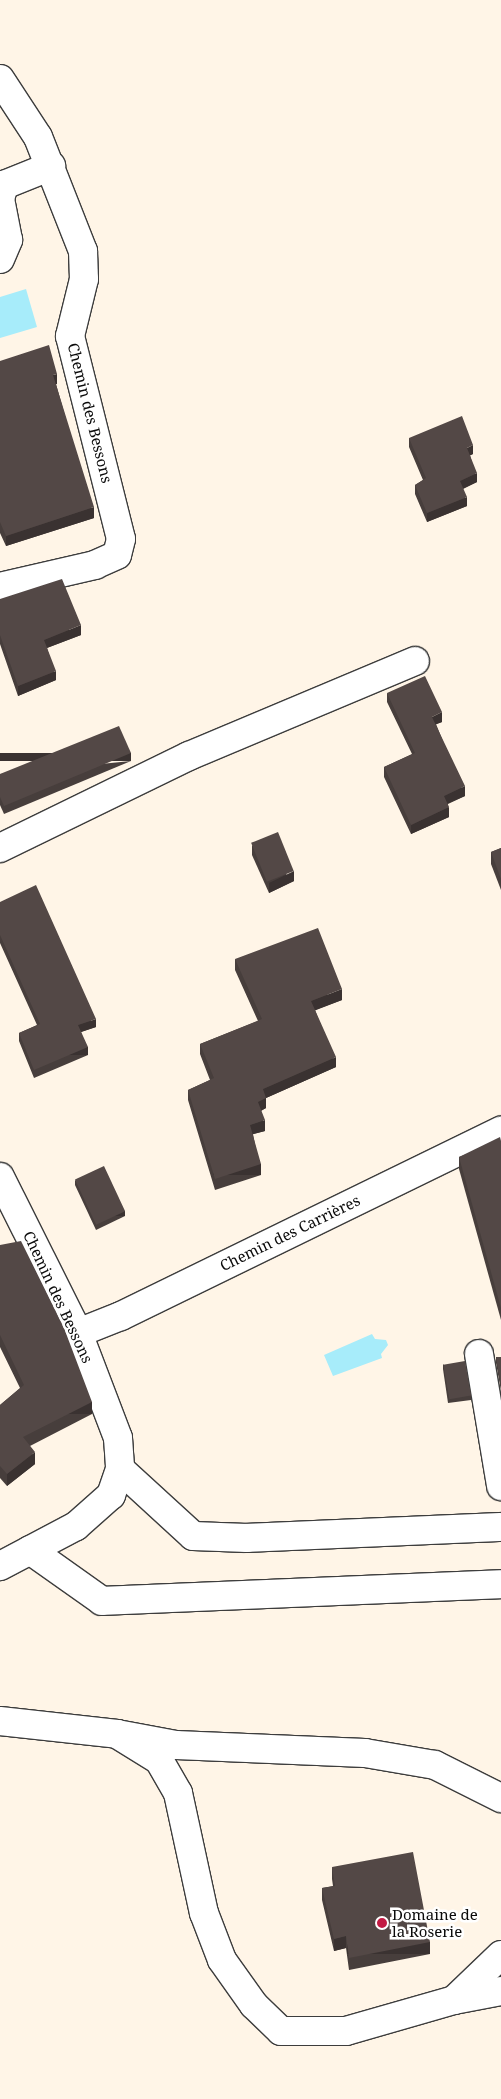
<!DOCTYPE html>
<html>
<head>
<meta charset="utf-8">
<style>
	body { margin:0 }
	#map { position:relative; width:501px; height:2099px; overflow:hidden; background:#fff5e7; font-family:"Noto Serif",serif }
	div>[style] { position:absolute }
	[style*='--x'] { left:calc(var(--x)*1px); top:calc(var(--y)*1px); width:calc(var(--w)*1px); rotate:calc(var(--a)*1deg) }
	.water>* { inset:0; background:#a7ecfa }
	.roads { filter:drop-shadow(1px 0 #3d3d3d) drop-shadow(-1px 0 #3d3d3d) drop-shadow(0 1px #3d3d3d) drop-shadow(0 -1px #3d3d3d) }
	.minor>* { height:28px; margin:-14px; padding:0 14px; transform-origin:14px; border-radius:14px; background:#fff }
	.wall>* { inset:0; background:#473e3c }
	.shaded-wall>* { inset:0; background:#3a3231; transform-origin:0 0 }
	.building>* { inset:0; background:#534846; transform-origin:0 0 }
	.dots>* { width:14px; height:14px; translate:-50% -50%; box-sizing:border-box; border:2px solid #fff; border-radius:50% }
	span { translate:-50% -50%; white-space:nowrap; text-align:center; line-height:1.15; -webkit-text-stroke:5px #fff; paint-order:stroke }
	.street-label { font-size:15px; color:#0a0a0a }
	.poi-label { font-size:15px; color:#0a0a0a }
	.left { translate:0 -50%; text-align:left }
</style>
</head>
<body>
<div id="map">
	<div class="water">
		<div style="clip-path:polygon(26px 289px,37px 327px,0 338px,0 297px)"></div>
		<div style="clip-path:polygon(372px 1334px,375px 1339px,386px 1340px,388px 1345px,381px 1354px,382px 1358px,333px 1376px,324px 1355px)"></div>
	</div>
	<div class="roads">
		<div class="minor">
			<div style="--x:0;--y:79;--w:69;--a:56.8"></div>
			<div style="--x:38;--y:137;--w:123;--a:68.5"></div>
			<div style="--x:83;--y:251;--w:28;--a:88"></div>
			<div style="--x:84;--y:279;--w:59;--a:103.8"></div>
			<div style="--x:70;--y:336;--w:209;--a:75.9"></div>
			<div style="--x:121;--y:539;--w:16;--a:104"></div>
			<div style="--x:117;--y:555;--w:24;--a:156"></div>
			<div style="--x:95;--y:565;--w:98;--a:167"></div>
			<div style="--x:0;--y:259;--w:21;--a:-67"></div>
			<div style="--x:8;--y:240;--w:42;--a:-101"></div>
			<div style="--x:0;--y:199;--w:15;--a:-74"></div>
			<div style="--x:4;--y:185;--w:51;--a:-22"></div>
			<div style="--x:0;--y:848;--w:210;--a:-26"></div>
			<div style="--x:189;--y:756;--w:245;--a:-22.8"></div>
			<div style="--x:0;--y:1177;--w:174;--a:63.4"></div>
			<div style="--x:78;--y:1333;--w:112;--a:69.1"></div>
			<div style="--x:118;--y:1438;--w:31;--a:86"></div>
			<div style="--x:120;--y:1469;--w:28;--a:109"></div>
			<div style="--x:111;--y:1495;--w:47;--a:138.5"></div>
			<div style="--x:76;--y:1526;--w:86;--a:152.2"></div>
			<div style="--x:78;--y:1333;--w:46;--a:-21.6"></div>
			<div style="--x:121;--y:1316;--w:423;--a:-26"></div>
			<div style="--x:479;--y:1354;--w:134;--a:80.5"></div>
			<div style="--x:120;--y:1469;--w:99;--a:42.5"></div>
			<div style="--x:193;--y:1536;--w:54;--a:2.1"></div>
			<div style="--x:247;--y:1538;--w:254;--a:-2.5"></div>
			<div style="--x:30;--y:1550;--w:88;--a:35.3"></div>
			<div style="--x:102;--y:1601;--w:399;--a:-2.4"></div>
			<div style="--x:0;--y:1721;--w:118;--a:6.3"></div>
			<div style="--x:117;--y:1734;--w:60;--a:10.6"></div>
			<div style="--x:176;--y:1745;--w:189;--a:2.4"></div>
			<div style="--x:365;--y:1753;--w:71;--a:9.7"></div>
			<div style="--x:435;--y:1765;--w:74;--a:26.6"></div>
			<div style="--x:117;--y:1734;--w:49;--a:31.8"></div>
			<div style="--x:159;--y:1760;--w:38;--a:60"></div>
			<div style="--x:178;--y:1793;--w:123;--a:77.8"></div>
			<div style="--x:204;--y:1913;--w:50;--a:69"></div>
			<div style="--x:222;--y:1960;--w:55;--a:54.6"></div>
			<div style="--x:254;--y:2005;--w:37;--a:44"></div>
			<div style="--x:281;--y:2031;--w:65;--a:0"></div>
			<div style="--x:346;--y:2031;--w:112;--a:-16"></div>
			<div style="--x:454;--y:2000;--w:48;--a:-10.8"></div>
			<div style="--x:454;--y:2000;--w:65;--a:-43.8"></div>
		</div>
	</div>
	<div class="wall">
		<div style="clip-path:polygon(0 361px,57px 384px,56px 384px,94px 518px,6px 546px,0 533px)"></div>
		<div style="clip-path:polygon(409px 438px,473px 454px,470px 455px,477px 482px,463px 489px,467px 506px,427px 522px,415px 494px,415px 485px,423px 480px,409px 447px)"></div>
		<div style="clip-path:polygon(0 599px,81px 635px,47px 648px,56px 680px,18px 696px,0 644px)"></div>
		<div style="clip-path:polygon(387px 693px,442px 722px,436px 724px,465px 796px,448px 804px,449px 817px,411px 834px,384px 777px,384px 767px,412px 754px,387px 702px)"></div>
		<div style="clip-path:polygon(131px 761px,4px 814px,0 805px,0 774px)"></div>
		<div style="clip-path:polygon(252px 845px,294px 881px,269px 893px,252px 855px)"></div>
		<div style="clip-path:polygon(501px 848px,501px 890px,491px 864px,491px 852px)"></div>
		<div style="clip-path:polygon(0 902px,96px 1027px,81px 1032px,88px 1055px,34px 1078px,19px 1041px,19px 1033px,37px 1025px,0 943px)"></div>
		<div style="clip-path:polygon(235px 959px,342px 1000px,315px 1010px,336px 1067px,266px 1098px,266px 1108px,261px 1111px,265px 1131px,253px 1134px,261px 1175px,215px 1190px,188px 1100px,188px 1090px,210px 1080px,200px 1054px,200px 1044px,258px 1021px,235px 970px)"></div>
		<div style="clip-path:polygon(501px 1141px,501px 1320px,459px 1169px,459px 1157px)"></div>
		<div style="clip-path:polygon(75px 1180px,125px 1216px,96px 1230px,75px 1185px)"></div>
		<div style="clip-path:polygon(0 1245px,92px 1414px,30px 1446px,35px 1464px,7px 1486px,0 1478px,0 1405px,20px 1388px,0 1347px)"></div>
		<div style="clip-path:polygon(496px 1357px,501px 1357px,501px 1391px,496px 1363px)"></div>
		<div style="clip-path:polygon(443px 1364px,471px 1395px,471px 1400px,448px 1403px,443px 1369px)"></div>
		<div style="clip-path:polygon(332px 1867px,430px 1954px,349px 1970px,346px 1948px,334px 1951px,322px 1900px,322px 1888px,333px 1886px,332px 1879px)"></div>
	</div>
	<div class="shaded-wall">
		<div style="clip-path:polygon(57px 374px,57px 384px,53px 385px,53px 375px)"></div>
		<div style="clip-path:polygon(473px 445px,473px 454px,467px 457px,467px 448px)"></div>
		<div style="clip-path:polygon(477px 473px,477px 482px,460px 490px,460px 481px)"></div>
		<div style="clip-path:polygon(467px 497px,467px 506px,427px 522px,427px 513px)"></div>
		<div style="clip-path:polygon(94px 507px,94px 518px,6px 546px,6px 536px)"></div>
		<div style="clip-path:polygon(81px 625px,81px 635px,44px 649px,44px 640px)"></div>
		<div style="clip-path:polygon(56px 671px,56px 680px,18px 696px,18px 686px)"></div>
		<div style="clip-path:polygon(442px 712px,442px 722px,432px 726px,432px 717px)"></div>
		<div style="left:131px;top:753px;width:8px;height:138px;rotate:90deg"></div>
		<div style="clip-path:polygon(465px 786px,465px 796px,444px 805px,444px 796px)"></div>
		<div style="clip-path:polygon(449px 807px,449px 817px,411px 834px,411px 825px)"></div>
		<div style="clip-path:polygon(294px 871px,294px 881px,269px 893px,269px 883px)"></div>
		<div style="clip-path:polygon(342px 989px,342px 1000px,311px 1012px,311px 1001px)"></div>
		<div style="clip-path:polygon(96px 1019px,96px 1027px,78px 1033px,78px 1025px)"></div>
		<div style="left:88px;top:1047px;width:8px;height:59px;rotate:90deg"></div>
		<div style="clip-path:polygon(336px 1057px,336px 1067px,266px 1098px,266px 1108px,258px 1112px,258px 1102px,263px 1089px)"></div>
		<div style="clip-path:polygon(265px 1120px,265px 1131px,250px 1135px,250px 1125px)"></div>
		<div style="left:261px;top:1164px;width:11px;height:48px;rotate:90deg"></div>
		<div style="left:125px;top:1211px;width:5px;height:32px;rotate:90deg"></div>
		<div style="left:92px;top:1402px;width:12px;height:77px;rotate:90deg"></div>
		<div style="clip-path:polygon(35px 1452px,35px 1464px,7px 1486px,7px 1474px)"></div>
		<div style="clip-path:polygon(346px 1936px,346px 1948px,334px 1951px,334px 1939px)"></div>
		<div style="left:430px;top:1942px;width:12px;height:83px;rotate:90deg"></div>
	</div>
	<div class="building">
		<div style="clip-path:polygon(49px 345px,57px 374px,53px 375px,94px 507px,6px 536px,0 522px,0 361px)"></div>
		<div style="clip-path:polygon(462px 416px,473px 445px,467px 448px,477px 473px,460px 481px,467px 497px,427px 513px,415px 485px,426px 478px,409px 438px)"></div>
		<div style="clip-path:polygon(62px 579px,81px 625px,44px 640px,56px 671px,18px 686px,0 635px,0 599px)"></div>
		<div style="clip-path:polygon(425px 676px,442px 712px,432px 717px,465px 786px,444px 796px,449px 807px,411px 825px,384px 767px,415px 753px,387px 693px)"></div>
		<div style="clip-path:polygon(119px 726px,131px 753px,4px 806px,0 797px,0 774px)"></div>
		<div style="left:278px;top:832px;width:42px;height:29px;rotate:68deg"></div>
		<div style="clip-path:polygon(501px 848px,501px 879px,491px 852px)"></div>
		<div style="clip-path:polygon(36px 885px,96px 1019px,78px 1025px,88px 1047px,34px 1070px,19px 1033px,40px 1024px,0 935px,0 902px)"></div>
		<div style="clip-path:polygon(318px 928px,342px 989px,311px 1001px,336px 1057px,263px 1089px,266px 1098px,258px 1102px,265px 1120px,250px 1125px,261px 1164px,215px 1179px,188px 1090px,214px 1078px,200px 1044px,262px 1019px,235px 959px)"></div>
		<div style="clip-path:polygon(500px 1137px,501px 1141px,501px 1308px,459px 1157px)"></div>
		<div style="left:104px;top:1166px;width:50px;height:32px;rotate:65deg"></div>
		<div style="clip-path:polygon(21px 1241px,64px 1328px,92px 1402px,23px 1437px,35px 1452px,7px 1474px,0 1466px,0 1405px,24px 1385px,0 1335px,0 1245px)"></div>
		<div style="clip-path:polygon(496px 1357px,501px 1357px,501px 1386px)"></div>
		<div style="left:465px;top:1361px;width:35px;height:22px;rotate:80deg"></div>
		<div style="clip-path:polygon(413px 1852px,430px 1942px,349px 1958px,346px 1936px,334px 1939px,322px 1888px,335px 1886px,332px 1867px)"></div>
	</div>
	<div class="dots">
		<div style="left:382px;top:1923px;background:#c21a43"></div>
	</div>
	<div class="street-label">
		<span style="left:90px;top:413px;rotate:76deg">Chemin des Bessons</span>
		<span style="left:290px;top:1233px;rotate:-26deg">Chemin des Carrières</span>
		<span style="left:58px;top:1297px;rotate:65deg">Chemin des Bessons</span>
	</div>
	<div class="poi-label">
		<span class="left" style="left:392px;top:1923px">Domaine de<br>la Roserie</span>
	</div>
</div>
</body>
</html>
